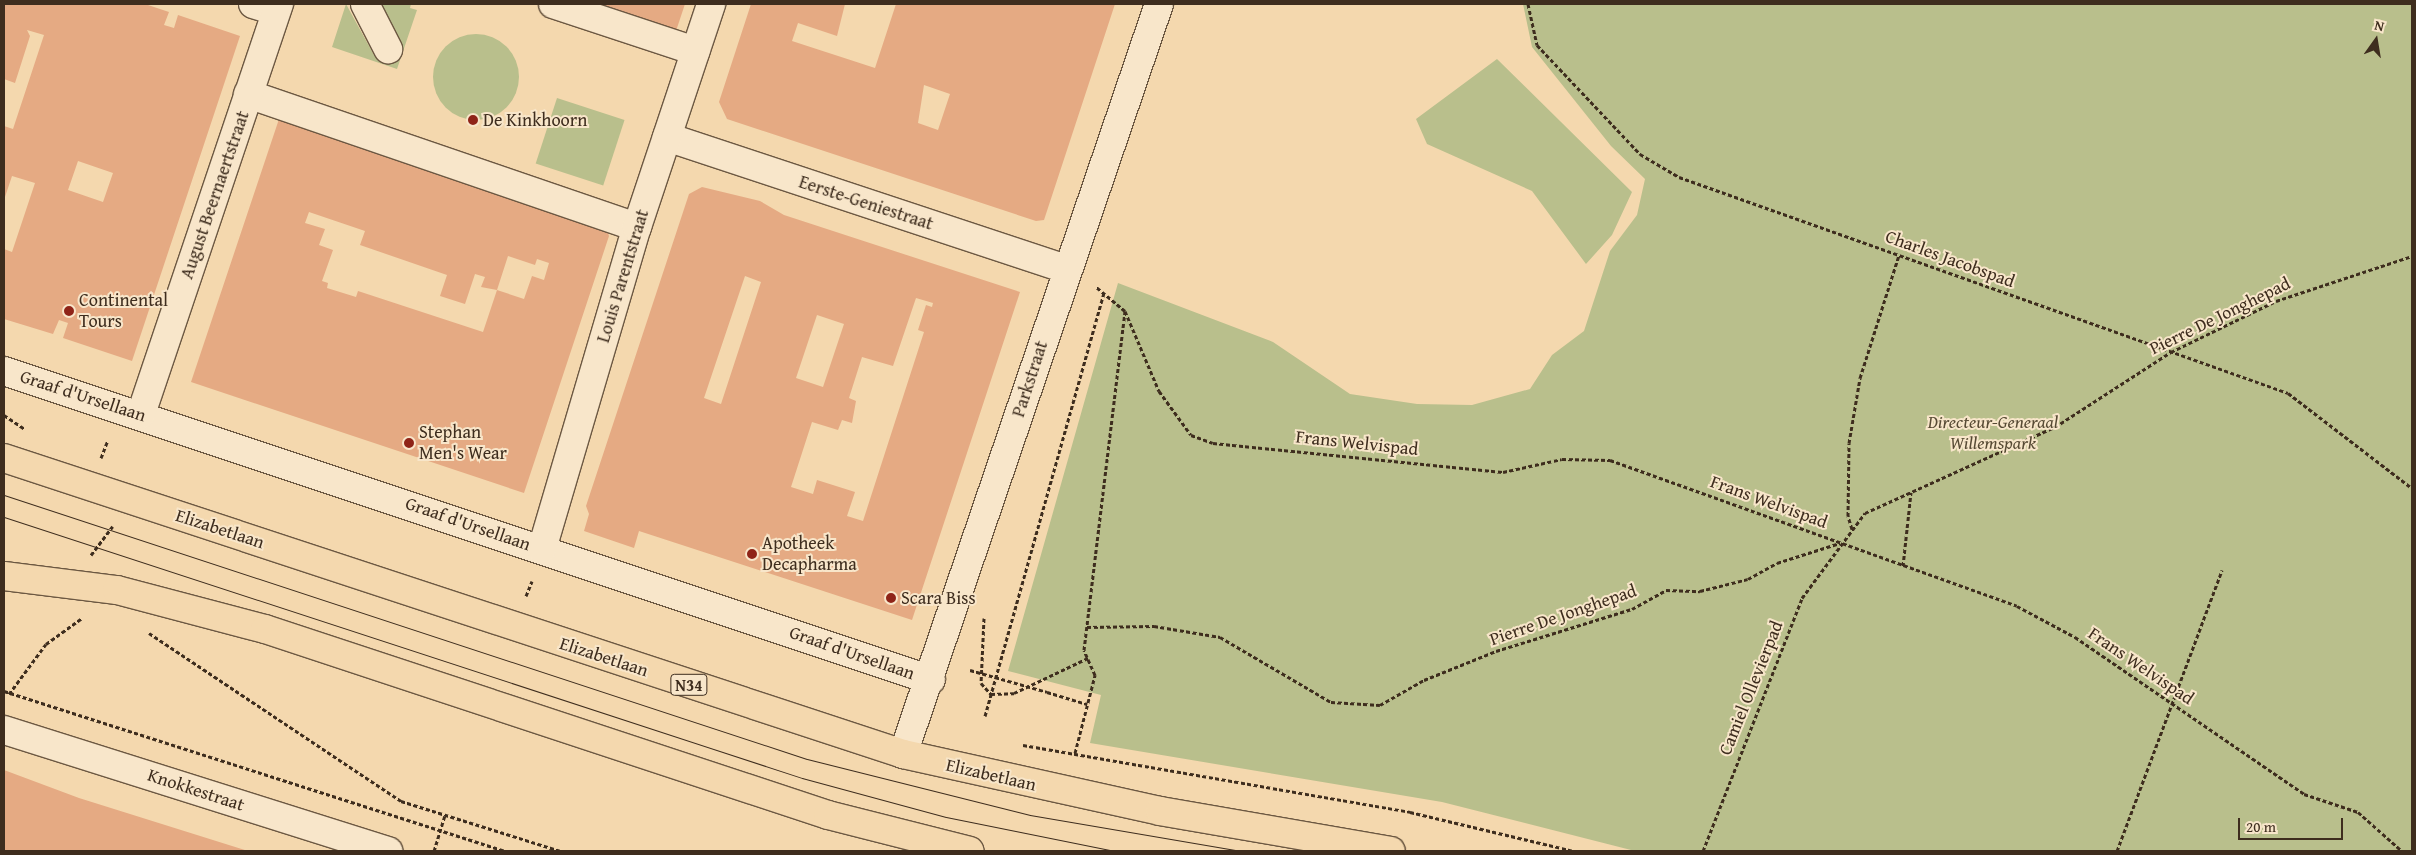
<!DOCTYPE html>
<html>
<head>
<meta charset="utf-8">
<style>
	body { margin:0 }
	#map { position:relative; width:2416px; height:855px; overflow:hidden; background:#f4d8ae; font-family:"Gentium Book Plus",serif }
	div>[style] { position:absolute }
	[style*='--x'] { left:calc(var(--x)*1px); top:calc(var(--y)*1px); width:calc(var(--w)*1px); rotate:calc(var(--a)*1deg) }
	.green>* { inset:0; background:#b9bf8c; transform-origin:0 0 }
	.round { border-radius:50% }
	.building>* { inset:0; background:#e5aa83 }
	.path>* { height:3px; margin-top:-1.5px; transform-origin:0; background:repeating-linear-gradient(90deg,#3e2d1e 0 4px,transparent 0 6.5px) }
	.roads { filter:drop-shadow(1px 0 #6c5842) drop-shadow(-1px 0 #6c5842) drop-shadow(0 1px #6c5842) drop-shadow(0 -1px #6c5842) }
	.minor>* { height:28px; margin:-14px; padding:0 14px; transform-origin:14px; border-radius:14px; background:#f8e6ca }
	.major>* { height:28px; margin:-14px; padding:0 14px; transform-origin:14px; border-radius:14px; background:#f4d8ae }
	.tram>* { height:1px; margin:-0.5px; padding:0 0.5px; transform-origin:0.5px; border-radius:0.5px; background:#3e2d1e }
	.path-bridge>* { height:3px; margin-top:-1.5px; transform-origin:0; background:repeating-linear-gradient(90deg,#3e2d1e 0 4px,transparent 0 6.5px) }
	.dots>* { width:14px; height:14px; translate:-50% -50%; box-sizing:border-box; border:2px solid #f8e6ca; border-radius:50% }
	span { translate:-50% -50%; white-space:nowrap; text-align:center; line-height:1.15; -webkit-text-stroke:4px #f8e6ca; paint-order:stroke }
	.shield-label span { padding:1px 4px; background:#f8e6ca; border:1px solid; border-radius:4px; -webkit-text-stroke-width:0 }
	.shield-label { font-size:16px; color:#3e2d1e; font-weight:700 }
	.poi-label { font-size:18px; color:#3e2d1e }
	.left { translate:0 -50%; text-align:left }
	.street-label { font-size:18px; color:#3e2d1e }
	.park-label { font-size:18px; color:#574a34; font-style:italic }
	.frame { position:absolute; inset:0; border:5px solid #3e2d1e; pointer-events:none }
	.north { position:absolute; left:2351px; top:15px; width:50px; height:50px; -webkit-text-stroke:4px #f8e6ca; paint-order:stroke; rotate:13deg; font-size:14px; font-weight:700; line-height:20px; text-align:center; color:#3e2d1e }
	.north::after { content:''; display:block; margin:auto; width:18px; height:22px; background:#3e2d1e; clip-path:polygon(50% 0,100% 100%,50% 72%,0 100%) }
	.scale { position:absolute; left:2238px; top:818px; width:105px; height:22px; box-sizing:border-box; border:2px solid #3e2d1e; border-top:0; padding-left:6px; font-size:15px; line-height:18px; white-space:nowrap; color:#3e2d1e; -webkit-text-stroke:4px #f8e6ca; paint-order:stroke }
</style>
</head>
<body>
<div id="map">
	<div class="green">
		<div style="clip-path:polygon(346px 4px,374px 55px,400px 42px,381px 4px,411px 4px,410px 8px,417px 10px,397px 69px,332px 47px)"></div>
		<div style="clip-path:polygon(1523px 4px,2412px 4px,2412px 851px,1635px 851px,1442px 802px,1090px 743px,1101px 695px,1008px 671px,1118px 283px,1273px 342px,1350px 394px,1417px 404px,1472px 405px,1530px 389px,1552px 355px,1584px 331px,1610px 251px,1637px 215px,1645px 179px,1611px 146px,1532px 47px)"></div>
		<div class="round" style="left:433px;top:34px;width:86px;height:86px"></div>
		<div style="clip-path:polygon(1497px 59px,1632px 192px,1612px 235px,1586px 264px,1532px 191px,1427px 144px,1416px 119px)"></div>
		<div style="left:557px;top:98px;width:71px;height:69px;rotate:18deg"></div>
	</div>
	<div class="building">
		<div style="clip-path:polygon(evenodd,4px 4px,145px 4px,169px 12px,164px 25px,174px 28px,178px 15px,240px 36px,132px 361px,63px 338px,68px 323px,59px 320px,53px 334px,4px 319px,4px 249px,12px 252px,35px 183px,12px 176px,4px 200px,4px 126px,13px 129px,44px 35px,27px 30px,30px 36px,15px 83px,4px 79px,4px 4px,78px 161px,113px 173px,103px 202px,68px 190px,78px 161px)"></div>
		<div style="clip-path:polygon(587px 4px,685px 4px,676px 31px)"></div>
		<div style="clip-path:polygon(evenodd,751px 4px,845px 4px,837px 36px,798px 23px,792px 41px,875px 68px,896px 4px,1115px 4px,1044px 220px,1036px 221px,727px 119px,719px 102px,751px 4px,924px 85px,950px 94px,938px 130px,918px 123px,924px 85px)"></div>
		<div style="clip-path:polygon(evenodd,279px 119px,434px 173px,604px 223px,609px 236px,524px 493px,191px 382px,279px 119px,309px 212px,365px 231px,360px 245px,447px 275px,440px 296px,465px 304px,475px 274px,485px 277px,481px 287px,497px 290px,483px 332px,358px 291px,356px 297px,327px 288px,328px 283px,322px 281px,333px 250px,319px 245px,325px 229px,305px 223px,309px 212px,279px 119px,508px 256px,535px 265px,537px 259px,549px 263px,544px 280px,532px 276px,524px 299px,497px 290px,508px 256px)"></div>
		<div style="clip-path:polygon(evenodd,702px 187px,760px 201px,784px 215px,1020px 292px,912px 620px,639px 531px,634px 548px,584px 531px,589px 514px,586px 506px,689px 194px,702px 187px,745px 276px,761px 282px,721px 404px,704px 398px,745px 276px,702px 187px,916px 298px,933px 303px,932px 307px,926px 305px,918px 330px,924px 332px,863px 521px,847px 516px,855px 492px,817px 480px,813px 494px,791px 487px,812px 422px,838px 430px,842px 420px,852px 423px,856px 401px,849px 398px,862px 357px,893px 366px,916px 298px,702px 187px,817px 315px,844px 324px,823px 387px,796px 378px,817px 315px)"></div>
		<div style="clip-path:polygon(4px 770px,79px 798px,248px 851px,4px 851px)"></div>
	</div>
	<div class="path">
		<div style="--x:1528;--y:4;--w:42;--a:77.6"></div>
		<div style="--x:1537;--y:45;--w:150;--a:46.6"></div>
		<div style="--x:1640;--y:154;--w:45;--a:30.5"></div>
		<div style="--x:1679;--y:177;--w:646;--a:19.53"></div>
		<div style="--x:2288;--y:393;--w:156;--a:37.5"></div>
		<div style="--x:1125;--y:311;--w:87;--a:67"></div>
		<div style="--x:1159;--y:391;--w:54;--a:54"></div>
		<div style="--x:1191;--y:435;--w:23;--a:20"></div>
		<div style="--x:1213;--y:443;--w:291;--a:5.7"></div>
		<div style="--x:1503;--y:472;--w:60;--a:-12.4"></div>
		<div style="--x:1562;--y:459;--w:48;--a:1.2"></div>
		<div style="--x:1610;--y:460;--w:432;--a:19.7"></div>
		<div style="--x:2017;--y:606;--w:66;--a:28.1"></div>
		<div style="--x:2075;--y:637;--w:278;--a:34.4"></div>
		<div style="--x:2304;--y:794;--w:57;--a:18.4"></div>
		<div style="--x:2358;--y:812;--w:59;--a:41.6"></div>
		<div style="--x:4;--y:415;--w:25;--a:34"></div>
		<div style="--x:101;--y:458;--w:19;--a:-69"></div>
		<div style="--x:1852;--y:529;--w:14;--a:-107"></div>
		<div style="--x:1848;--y:516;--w:73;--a:-89.2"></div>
		<div style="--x:1849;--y:443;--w:66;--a:-80.4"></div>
		<div style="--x:1860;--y:378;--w:129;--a:-72.4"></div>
		<div style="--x:91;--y:555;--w:36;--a:-53"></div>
		<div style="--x:1903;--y:566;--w:74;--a:-83.8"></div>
		<div style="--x:526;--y:596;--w:16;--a:-68"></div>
		<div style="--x:984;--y:618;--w:65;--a:92.6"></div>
		<div style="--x:981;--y:683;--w:15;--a:48"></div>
		<div style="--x:991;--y:694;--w:23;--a:-2"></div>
		<div style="--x:1014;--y:693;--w:82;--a:-25.3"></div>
		<div style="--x:1087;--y:627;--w:67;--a:-0.9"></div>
		<div style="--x:1154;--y:626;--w:67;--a:9.5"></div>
		<div style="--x:1220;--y:637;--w:129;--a:30.4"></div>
		<div style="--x:1331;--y:702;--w:49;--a:3.5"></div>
		<div style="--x:1380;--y:705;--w:51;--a:-29.6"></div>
		<div style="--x:1424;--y:680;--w:78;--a:-21.9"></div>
		<div style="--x:1496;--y:651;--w:142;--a:-17.2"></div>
		<div style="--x:1632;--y:609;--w:39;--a:-29"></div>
		<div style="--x:1666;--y:590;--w:34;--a:2"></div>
		<div style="--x:1700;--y:591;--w:49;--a:-14"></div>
		<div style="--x:1748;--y:579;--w:33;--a:-29"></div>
		<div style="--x:1777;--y:563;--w:66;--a:-17.6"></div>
		<div style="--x:149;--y:633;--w:303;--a:33.7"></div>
		<div style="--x:401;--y:801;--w:168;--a:17.4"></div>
		<div style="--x:4;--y:691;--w:526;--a:17.71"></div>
		<div style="--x:1047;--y:692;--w:42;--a:16.7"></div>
		<div style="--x:9;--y:694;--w:62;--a:-53.5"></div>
		<div style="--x:46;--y:644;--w:44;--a:-35.8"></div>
		<div style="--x:985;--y:716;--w:439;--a:-74.3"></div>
		<div style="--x:1023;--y:745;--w:393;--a:9.8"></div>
		<div style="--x:1410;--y:812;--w:169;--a:13.4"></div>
		<div style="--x:1075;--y:753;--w:81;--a:-75.6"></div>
		<div style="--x:1095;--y:675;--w:27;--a:-114"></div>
		<div style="--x:1084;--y:650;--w:341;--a:-83.1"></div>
		<div style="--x:1125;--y:311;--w:38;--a:-140"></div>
		<div style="--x:434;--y:851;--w:38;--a:-73"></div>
		<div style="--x:1703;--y:851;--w:272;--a:-68.6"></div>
		<div style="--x:1802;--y:598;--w:106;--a:-53.5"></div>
		<div style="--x:1865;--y:513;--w:209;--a:-24.4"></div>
		<div style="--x:2055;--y:427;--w:138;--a:-32.9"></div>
		<div style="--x:2171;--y:352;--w:117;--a:-25.9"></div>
		<div style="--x:2276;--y:301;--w:143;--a:-18.3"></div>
		<div style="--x:2117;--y:851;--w:300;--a:-69.5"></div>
	</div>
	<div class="roads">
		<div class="minor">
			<div style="--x:253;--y:4;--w:24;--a:17"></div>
			<div style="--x:365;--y:4;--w:51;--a:62.9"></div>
			<div style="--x:553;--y:4;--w:150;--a:18.3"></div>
			<div style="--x:248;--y:94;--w:411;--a:18.9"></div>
			<div style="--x:667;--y:137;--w:419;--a:18.3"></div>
			<div style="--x:4;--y:371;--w:977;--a:18.43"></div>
			<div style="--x:141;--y:414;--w:433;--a:-71.4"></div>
			<div style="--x:542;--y:549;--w:336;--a:-73.6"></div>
			<div style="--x:637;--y:227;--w:235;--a:-71.6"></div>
			<div style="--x:4;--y:730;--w:403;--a:17.5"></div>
			<div style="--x:903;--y:754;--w:792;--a:-71.15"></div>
		</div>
		<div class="major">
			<div style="--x:4;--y:458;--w:946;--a:18.22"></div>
			<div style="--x:903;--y:754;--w:263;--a:12.5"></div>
			<div style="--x:1160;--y:811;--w:234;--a:9.8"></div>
			<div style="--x:4;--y:576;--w:114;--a:7.1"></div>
			<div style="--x:117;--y:590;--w:153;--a:14.8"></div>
			<div style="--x:265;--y:629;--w:593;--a:18.28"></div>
			<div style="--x:828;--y:815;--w:146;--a:14.2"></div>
		</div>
	</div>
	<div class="tram">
		<div style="--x:4;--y:495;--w:845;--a:18.2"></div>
		<div style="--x:807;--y:759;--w:230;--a:14.1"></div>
		<div style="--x:1030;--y:815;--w:214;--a:9.7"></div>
		<div style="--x:4;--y:517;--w:840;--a:18.11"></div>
		<div style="--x:802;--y:778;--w:149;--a:15.2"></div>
		<div style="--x:946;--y:817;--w:172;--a:11.4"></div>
	</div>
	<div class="path-bridge">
		<div style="--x:970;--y:670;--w:80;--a:15.9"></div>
	</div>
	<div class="dots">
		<div style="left:473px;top:120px;background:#8f2418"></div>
		<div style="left:69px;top:311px;background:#8f2418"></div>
		<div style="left:409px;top:443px;background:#8f2418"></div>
		<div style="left:752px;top:554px;background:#8f2418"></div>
		<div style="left:891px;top:598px;background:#8f2418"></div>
	</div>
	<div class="shield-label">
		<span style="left:689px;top:685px">N34</span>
	</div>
	<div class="poi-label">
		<span class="left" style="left:483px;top:120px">De Kinkhoorn</span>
		<span class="left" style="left:79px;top:311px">Continental<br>Tours</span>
		<span class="left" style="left:419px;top:443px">Stephan<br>Men's Wear</span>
		<span class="left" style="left:762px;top:554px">Apotheek<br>Decapharma</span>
		<span class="left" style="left:901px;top:598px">Scara Biss</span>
	</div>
	<div class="street-label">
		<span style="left:215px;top:195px;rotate:-71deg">August Beernaertstraat</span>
		<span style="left:866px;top:203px;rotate:18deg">Eerste-Geniestraat</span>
		<span style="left:1950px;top:259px;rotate:20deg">Charles Jacobspad</span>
		<span style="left:623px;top:276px;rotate:-73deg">Louis Parentstraat</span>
		<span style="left:2220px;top:316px;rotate:-26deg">Pierre De Jonghepad</span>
		<span style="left:1030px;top:379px;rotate:-72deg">Parkstraat</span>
		<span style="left:83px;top:396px;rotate:18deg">Graaf d'Ursellaan</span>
		<span style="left:1357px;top:443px;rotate:6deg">Frans Welvispad</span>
		<span style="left:1769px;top:502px;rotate:20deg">Frans Welvispad</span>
		<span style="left:468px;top:524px;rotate:19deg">Graaf d'Ursellaan</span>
		<span style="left:220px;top:529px;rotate:18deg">Elizabetlaan</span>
		<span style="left:1563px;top:615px;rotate:-19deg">Pierre De Jonghepad</span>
		<span style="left:852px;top:653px;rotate:19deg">Graaf d'Ursellaan</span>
		<span style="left:604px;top:657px;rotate:18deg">Elizabetlaan</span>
		<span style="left:2141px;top:666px;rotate:34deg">Frans Welvispad</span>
		<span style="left:1751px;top:688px;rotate:-68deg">Camiel Ollevierpad</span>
		<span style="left:991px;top:775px;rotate:13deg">Elizabetlaan</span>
		<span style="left:196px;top:790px;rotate:18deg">Knokkestraat</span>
	</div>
	<div class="park-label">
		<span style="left:1993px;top:433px">Directeur-Generaal<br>Willemspark</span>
	</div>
	<div class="frame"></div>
	<div class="north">N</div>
	<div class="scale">20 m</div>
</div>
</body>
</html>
